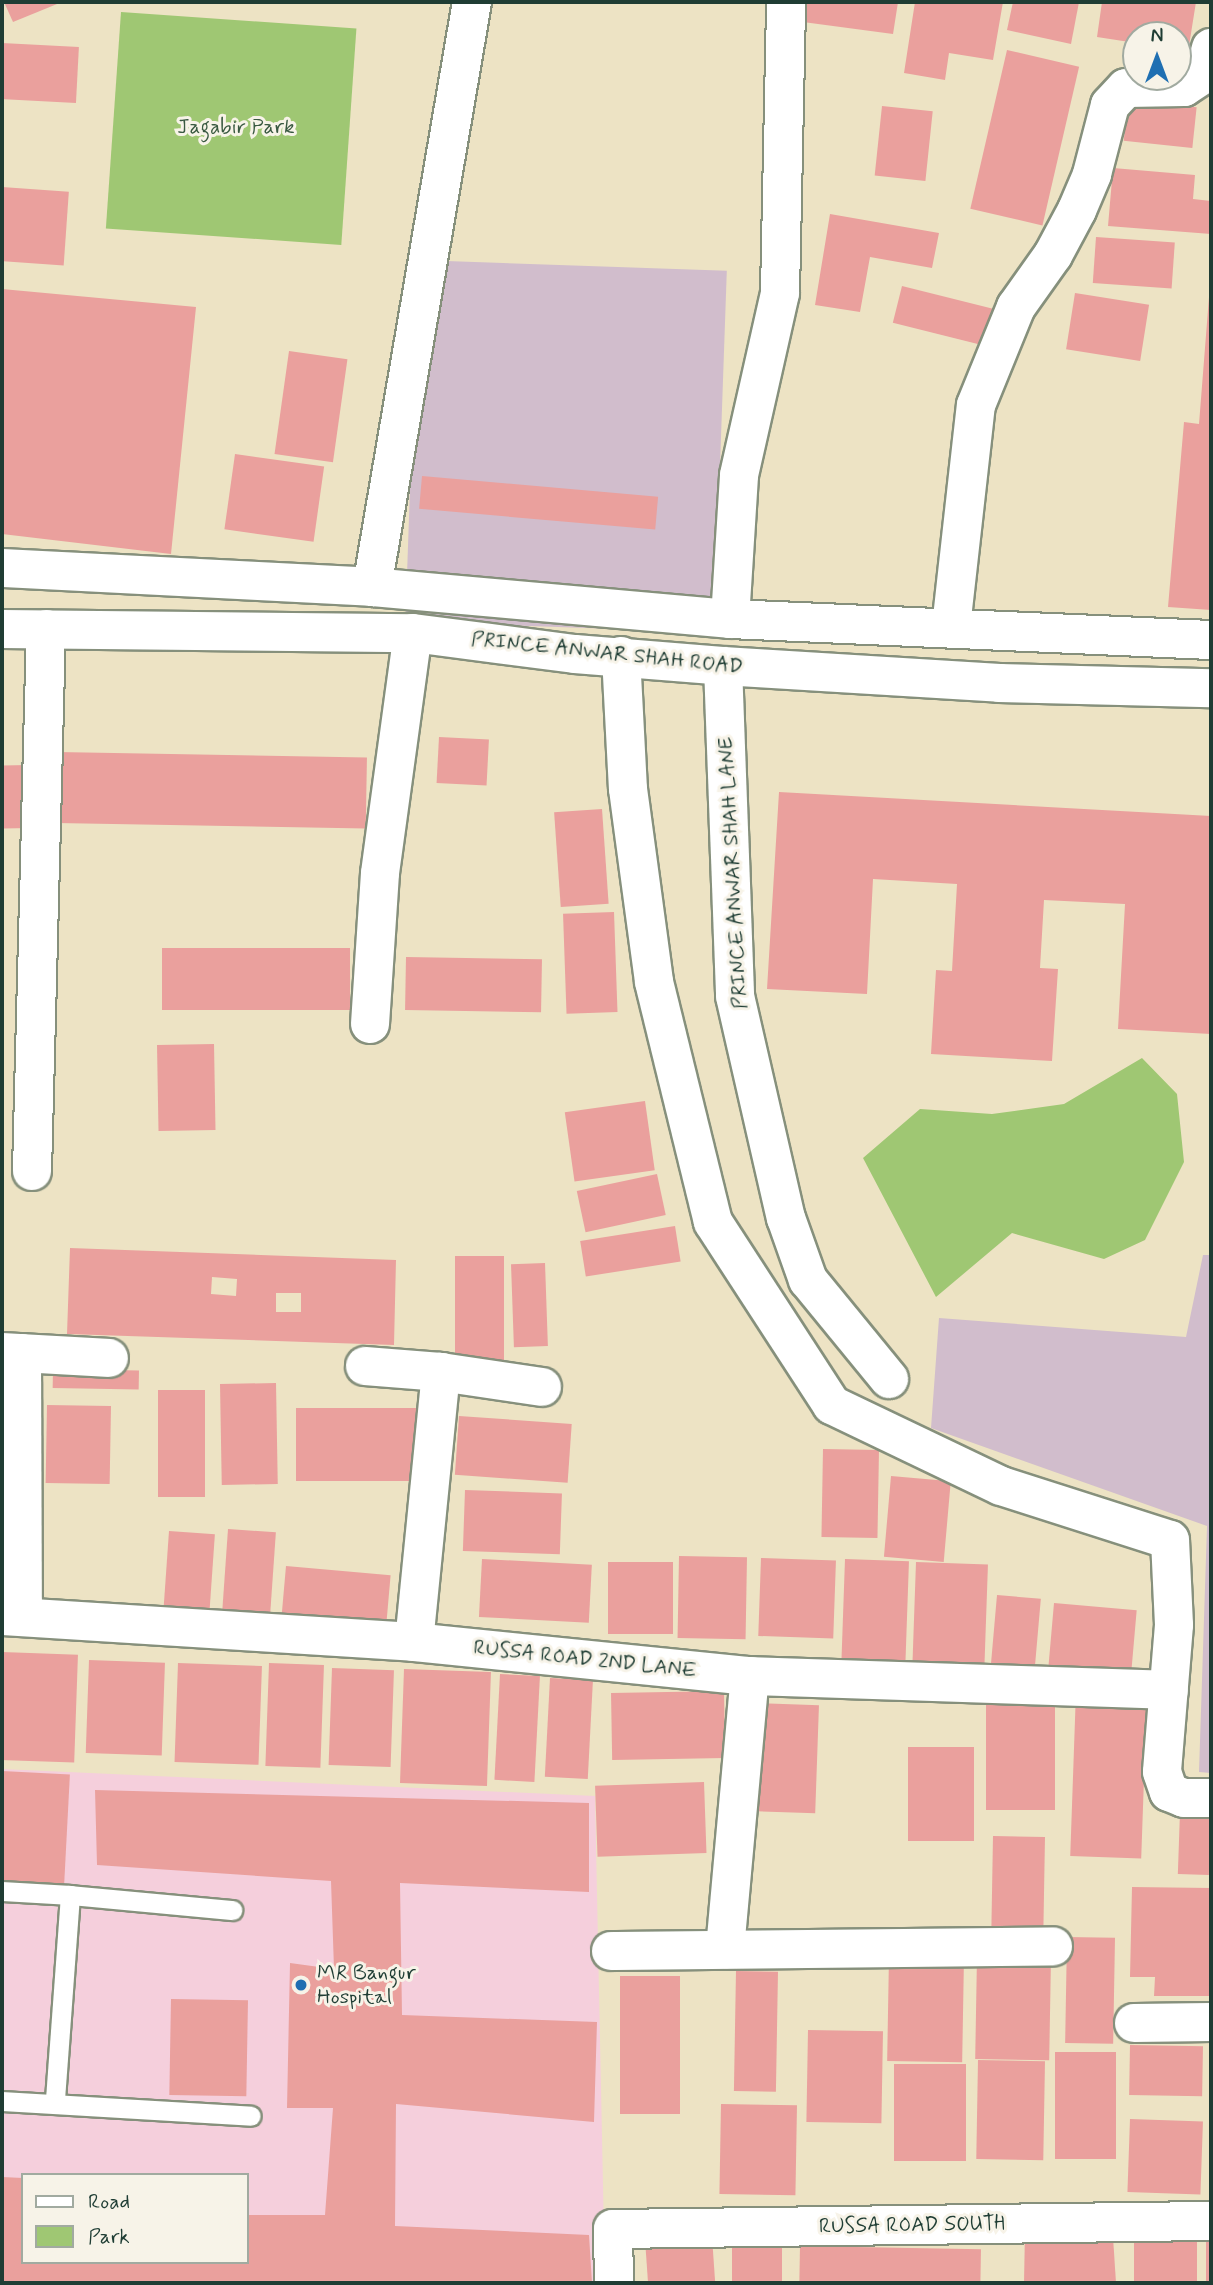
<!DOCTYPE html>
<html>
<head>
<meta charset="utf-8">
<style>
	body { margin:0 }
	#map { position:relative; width:1213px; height:2285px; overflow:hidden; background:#ede3c4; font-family:Mynerve,sans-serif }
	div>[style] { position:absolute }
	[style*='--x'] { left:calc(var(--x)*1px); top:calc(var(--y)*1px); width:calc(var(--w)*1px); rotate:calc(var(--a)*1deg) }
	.built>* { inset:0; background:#f5cfdc }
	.industrial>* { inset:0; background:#d1bdcc; transform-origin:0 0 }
	.green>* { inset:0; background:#9fc773; transform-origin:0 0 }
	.building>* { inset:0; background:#eaa09d; transform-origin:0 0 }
	.roads { filter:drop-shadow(2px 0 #86907c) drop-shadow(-2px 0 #86907c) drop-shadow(0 2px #86907c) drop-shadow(0 -2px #86907c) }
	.service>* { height:19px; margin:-9.5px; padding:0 9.5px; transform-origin:9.5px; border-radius:9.5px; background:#fff }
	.minor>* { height:38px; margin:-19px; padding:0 19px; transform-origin:19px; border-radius:19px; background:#fff }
	.secondary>* { height:38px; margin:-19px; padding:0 19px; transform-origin:19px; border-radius:19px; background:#fff }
	.dots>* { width:19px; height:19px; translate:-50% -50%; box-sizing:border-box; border:4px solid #f7f3e8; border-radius:50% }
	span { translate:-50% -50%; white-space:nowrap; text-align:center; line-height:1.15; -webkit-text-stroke:6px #f7f3e8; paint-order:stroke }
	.park-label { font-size:21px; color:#395941 }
	.street-label { font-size:21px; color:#1f3d34 }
	.poi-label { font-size:21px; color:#1f3d34 }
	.left { translate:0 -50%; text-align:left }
	.frame { position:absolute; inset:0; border:4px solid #1f3d34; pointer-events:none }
	.legend { position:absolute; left:21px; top:2173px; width:228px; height:91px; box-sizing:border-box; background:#f7f3e8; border:2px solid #a1aaa0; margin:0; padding:9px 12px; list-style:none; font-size:21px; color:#1f3d34 }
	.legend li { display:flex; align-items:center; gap:14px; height:35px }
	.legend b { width:35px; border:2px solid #a1aaa0 }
	.north { position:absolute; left:1122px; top:21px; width:70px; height:70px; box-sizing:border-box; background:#f7f3e8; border:2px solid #a1aaa0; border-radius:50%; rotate:0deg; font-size:19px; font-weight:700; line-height:28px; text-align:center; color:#1f3d34 }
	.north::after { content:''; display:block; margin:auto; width:24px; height:32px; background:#1f6fb2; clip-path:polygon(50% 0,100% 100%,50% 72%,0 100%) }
</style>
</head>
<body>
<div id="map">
	<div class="built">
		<div style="clip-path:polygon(evenodd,2px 1769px,595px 1796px,605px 2283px,2px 2283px,2px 1769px,23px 2175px,247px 2175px,247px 2262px,23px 2262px,23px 2175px)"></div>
	</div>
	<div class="industrial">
		<div style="left:418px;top:260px;width:309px;height:362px;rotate:2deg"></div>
		<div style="clip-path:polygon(1203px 1255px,1211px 1255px,1211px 1773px,1199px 1772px,1207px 1526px,931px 1428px,939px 1318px,1186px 1337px)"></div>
	</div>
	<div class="green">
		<div style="left:121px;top:12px;width:236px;height:217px;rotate:4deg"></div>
		<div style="clip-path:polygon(1142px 1058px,1177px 1094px,1184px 1162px,1145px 1240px,1104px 1259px,1012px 1233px,936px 1297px,863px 1158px,920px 1109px,992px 1114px,1064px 1104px)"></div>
	</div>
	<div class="building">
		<div style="clip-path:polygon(4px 2px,62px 2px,13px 22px)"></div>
		<div style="clip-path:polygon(806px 2px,898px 2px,893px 34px,803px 22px)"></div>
		<div style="clip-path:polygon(915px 2px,1003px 2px,993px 60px,949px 53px,945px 80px,904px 73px)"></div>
		<div style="clip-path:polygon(1013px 2px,1079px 2px,1071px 44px,1007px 30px)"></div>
		<div style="clip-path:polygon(1102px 2px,1196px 2px,1188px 52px,1178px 50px,1178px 35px,1136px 35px,1136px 43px,1097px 37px)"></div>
		<div style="left:2px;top:43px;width:77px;height:56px;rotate:3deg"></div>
		<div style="left:1007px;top:50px;width:74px;height:163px;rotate:13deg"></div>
		<div style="left:1128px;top:100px;width:69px;height:41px;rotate:6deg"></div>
		<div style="left:882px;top:106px;width:51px;height:70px;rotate:6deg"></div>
		<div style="clip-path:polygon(1113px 168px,1195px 175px,1193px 199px,1211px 201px,1211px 234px,1108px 226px)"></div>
		<div style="left:2px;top:187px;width:67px;height:74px;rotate:4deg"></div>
		<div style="clip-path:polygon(830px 214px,939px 233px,932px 268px,870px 257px,860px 312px,815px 305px)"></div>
		<div style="left:1096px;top:237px;width:79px;height:46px;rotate:4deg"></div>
		<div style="left:902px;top:286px;width:103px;height:38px;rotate:14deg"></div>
		<div style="clip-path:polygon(2px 289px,196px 307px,171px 554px,2px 534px)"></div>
		<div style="left:1075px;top:293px;width:75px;height:57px;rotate:9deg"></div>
		<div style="clip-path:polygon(1209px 297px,1211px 297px,1211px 610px,1168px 607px,1184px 422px,1199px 424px)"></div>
		<div style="left:289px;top:351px;width:59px;height:104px;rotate:8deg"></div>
		<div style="left:235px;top:454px;width:90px;height:76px;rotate:8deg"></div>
		<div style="left:422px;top:476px;width:237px;height:33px;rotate:5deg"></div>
		<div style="left:439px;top:737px;width:50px;height:46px;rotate:3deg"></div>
		<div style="left:57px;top:752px;width:310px;height:71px;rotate:1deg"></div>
		<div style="left:29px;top:765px;width:63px;height:27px;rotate:89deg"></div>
		<div style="clip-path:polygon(779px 792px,1211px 816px,1211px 1034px,1118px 1029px,1125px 904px,1044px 900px,1040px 968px,1058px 969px,1052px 1061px,931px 1054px,936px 970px,952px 971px,957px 884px,873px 879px,867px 994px,767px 989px)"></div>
		<div style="left:602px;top:809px;width:95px;height:48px;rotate:86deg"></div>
		<div style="left:614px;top:912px;width:100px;height:51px;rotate:88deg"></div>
		<div style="left:162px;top:948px;width:188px;height:62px"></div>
		<div style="left:406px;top:957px;width:136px;height:53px;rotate:1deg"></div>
		<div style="left:214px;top:1044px;width:86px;height:57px;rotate:89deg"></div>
		<div style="left:645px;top:1101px;width:70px;height:81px;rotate:82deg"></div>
		<div style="left:657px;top:1174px;width:42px;height:82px;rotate:78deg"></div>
		<div style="left:675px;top:1226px;width:36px;height:96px;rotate:81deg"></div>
		<div style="clip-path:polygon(evenodd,70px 1248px,396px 1260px,394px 1345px,67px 1334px,70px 1248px,212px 1277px,237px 1279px,236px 1296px,211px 1294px,212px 1277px,70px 1248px,276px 1293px,301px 1293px,301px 1312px,276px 1312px,276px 1293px)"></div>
		<div style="left:455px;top:1256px;width:49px;height:110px"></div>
		<div style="left:545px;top:1263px;width:83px;height:34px;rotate:88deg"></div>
		<div style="left:53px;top:1369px;width:86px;height:19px;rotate:1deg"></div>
		<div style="left:276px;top:1383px;width:101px;height:56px;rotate:89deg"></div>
		<div style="left:158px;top:1390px;width:47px;height:107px"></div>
		<div style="left:47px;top:1405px;width:64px;height:78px;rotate:1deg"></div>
		<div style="left:296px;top:1408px;width:121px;height:73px"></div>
		<div style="left:459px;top:1416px;width:113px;height:59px;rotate:4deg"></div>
		<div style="left:823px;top:1449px;width:56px;height:88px;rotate:1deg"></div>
		<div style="left:891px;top:1476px;width:60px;height:81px;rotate:5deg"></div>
		<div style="left:465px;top:1490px;width:97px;height:61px;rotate:2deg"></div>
		<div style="left:228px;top:1529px;width:48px;height:92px;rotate:4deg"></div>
		<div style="left:169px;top:1531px;width:46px;height:82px;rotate:4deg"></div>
		<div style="left:679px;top:1556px;width:68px;height:82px;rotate:1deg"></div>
		<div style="left:761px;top:1558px;width:75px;height:78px;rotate:2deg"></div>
		<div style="left:482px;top:1559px;width:110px;height:58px;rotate:3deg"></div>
		<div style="left:845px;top:1559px;width:64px;height:114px;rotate:2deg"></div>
		<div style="left:608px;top:1562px;width:65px;height:72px"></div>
		<div style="left:916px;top:1562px;width:72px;height:111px;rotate:2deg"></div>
		<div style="left:286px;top:1566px;width:105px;height:52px;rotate:5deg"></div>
		<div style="left:997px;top:1595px;width:44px;height:76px;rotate:5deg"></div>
		<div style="left:1054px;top:1603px;width:83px;height:69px;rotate:5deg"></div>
		<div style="left:2px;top:1652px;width:76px;height:108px;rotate:2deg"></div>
		<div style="left:89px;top:1660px;width:76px;height:93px;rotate:2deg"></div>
		<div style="left:178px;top:1663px;width:84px;height:99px;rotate:2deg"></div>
		<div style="left:269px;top:1663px;width:55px;height:103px;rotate:2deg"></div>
		<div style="left:332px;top:1668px;width:62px;height:97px;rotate:2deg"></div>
		<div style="left:404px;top:1669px;width:87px;height:114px;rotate:2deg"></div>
		<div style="left:500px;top:1674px;width:40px;height:106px;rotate:3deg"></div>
		<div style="left:550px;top:1678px;width:43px;height:99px;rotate:3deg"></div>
		<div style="left:724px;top:1691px;width:67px;height:113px;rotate:89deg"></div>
		<div style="left:1076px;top:1691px;width:71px;height:165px;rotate:2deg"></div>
		<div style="left:753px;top:1703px;width:66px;height:108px;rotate:2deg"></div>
		<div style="left:986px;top:1705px;width:69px;height:105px"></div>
		<div style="left:908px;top:1747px;width:66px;height:94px"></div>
		<div style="left:2px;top:1771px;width:68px;height:111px;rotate:3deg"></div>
		<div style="left:704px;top:1782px;width:71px;height:109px;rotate:88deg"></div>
		<div style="clip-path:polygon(95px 1790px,589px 1803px,589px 1892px,400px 1883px,402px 2015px,597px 2022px,594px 2122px,396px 2104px,395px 2226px,589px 2235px,592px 2283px,2px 2283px,2px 2177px,23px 2178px,23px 2262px,247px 2262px,247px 2215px,325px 2215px,333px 2108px,287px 2108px,290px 1963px,334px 1969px,331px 1881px,97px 1865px)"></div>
		<div style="left:1180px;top:1812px;width:31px;height:62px;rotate:2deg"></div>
		<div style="left:993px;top:1836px;width:52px;height:103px;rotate:1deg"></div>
		<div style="clip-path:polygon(1132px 1887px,1211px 1888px,1211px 1996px,1154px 1996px,1155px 1977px,1130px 1977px)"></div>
		<div style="left:1067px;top:1937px;width:48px;height:106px;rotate:1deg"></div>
		<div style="left:889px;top:1956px;width:75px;height:105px;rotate:1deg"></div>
		<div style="left:977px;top:1956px;width:74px;height:103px;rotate:1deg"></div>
		<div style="left:736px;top:1971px;width:42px;height:120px;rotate:1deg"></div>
		<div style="left:620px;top:1976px;width:60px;height:138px"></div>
		<div style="left:171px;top:1999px;width:77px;height:96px;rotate:1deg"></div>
		<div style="left:808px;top:2030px;width:75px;height:92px;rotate:1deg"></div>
		<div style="left:1130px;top:2045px;width:73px;height:50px;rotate:1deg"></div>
		<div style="left:1055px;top:2052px;width:61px;height:107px"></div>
		<div style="left:978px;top:2060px;width:67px;height:99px;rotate:1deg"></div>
		<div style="left:894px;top:2064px;width:72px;height:97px"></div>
		<div style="left:721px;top:2104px;width:76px;height:90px;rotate:1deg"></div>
		<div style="left:1130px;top:2119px;width:73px;height:73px;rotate:2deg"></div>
		<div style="left:1206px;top:2222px;width:5px;height:61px"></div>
		<div style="left:1134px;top:2226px;width:63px;height:57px"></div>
		<div style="clip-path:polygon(1025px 2231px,1113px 2237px,1116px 2283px,1024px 2283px)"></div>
		<div style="left:732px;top:2234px;width:50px;height:49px"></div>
		<div style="left:712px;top:2237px;width:46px;height:67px;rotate:86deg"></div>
		<div style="left:800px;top:2246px;width:181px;height:37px;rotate:1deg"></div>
	</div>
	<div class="roads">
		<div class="service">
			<div style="--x:2;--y:1891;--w:68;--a:3.4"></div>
			<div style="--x:70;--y:1895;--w:207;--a:94.2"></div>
			<div style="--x:70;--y:1895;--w:163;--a:5.3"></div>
			<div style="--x:2;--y:2101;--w:249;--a:3.4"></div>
		</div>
		<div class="minor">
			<div style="--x:372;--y:587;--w:593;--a:-80.3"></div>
			<div style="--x:730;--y:619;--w:144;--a:-86.4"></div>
			<div style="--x:739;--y:475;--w:187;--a:-77.3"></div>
			<div style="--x:780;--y:293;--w:291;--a:-88.8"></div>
			<div style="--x:951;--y:627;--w:223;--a:-83.6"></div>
			<div style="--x:976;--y:405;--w:106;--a:-67.8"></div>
			<div style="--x:1016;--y:307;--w:64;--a:-54.6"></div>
			<div style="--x:1053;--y:255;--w:51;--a:-61.9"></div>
			<div style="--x:1077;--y:210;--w:39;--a:-67"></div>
			<div style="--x:1092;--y:174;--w:71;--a:-75.4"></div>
			<div style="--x:1110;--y:105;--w:23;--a:-47"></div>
			<div style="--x:1126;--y:88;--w:58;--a:-1"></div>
			<div style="--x:1184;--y:87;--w:24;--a:-33"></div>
			<div style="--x:1204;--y:74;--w:27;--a:-75"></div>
			<div style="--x:621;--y:656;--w:133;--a:87"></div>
			<div style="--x:628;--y:789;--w:195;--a:82.3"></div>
			<div style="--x:654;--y:982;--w:247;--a:76.2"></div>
			<div style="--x:713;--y:1222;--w:218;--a:57"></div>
			<div style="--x:832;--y:1405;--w:187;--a:25.6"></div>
			<div style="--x:1001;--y:1486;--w:177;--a:17.7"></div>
			<div style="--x:1170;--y:1540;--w:85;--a:87.3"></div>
			<div style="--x:1174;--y:1625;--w:147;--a:94.7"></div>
			<div style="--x:1162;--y:1772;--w:21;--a:71"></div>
			<div style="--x:1169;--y:1792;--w:16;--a:22"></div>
			<div style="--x:1184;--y:1798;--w:27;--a:0"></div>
			<div style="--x:723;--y:666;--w:330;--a:87.9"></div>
			<div style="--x:735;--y:996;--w:228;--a:77.1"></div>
			<div style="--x:786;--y:1218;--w:66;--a:70.5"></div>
			<div style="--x:808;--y:1280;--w:128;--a:50.7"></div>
			<div style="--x:370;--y:1024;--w:151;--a:-86.2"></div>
			<div style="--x:380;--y:873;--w:242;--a:-82.2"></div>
			<div style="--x:32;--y:1171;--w:542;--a:-88.52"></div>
			<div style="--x:2;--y:1352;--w:107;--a:3.2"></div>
			<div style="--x:22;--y:1353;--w:264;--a:89.8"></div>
			<div style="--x:365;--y:1366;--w:76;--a:4.5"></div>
			<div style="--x:441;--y:1372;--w:271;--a:95.7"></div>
			<div style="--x:441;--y:1372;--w:102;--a:8.4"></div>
			<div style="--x:2;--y:1616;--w:413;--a:3.6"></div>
			<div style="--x:414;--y:1642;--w:338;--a:5.8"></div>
			<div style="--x:750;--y:1676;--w:419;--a:1.9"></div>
			<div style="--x:725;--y:1949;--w:274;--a:-84.8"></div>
			<div style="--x:611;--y:1951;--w:442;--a:-0.6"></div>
			<div style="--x:1134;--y:2023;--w:77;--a:-0.7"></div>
			<div style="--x:614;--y:2283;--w:54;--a:-91.1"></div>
			<div style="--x:613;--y:2229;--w:598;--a:-0.77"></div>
		</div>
		<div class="secondary">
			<div style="--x:2;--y:568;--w:370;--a:2.9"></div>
			<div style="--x:372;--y:587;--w:359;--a:5.1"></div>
			<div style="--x:730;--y:619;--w:481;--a:2.5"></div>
			<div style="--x:2;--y:629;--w:411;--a:0.6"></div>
			<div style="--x:413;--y:633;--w:163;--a:7.4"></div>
			<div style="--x:575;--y:654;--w:148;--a:4.6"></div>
			<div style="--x:723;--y:666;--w:277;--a:3.5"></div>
			<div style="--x:999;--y:683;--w:212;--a:1.4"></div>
		</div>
	</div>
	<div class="dots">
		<div style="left:301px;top:1985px;background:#1f6fb2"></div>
	</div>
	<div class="park-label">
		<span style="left:236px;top:127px">Jagabir Park</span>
	</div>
	<div class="street-label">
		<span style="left:607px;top:653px;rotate:6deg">PRINCE ANWAR SHAH ROAD</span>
		<span style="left:733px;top:873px;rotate:-93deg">PRINCE ANWAR SHAH LANE</span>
		<span style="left:585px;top:1659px;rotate:6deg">RUSSA ROAD 2ND LANE</span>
		<span style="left:912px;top:2225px;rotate:-1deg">RUSSA ROAD SOUTH</span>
	</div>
	<div class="poi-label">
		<span class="left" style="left:317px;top:1985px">MR Bangur<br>Hospital</span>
	</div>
	<div class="frame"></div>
	<ul class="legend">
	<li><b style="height:9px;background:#fff"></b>Road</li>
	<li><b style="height:19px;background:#9fc773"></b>Park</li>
	</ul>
	<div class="north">N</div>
</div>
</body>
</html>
